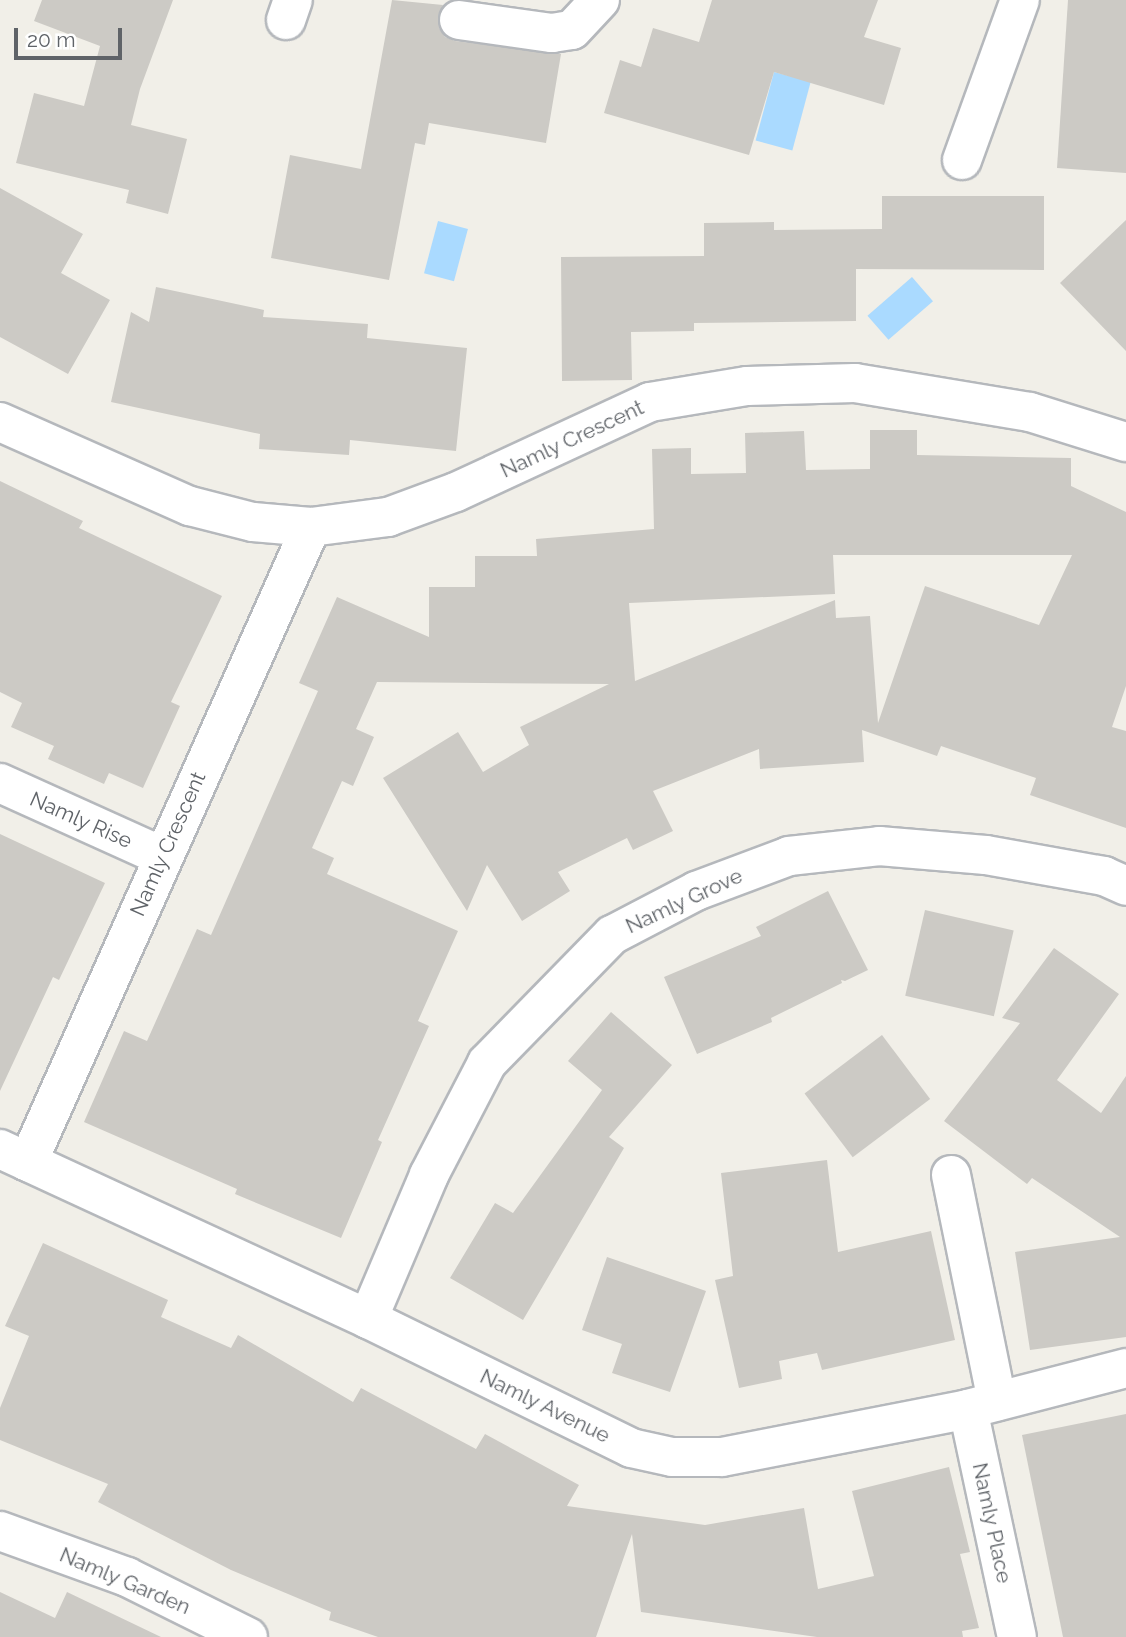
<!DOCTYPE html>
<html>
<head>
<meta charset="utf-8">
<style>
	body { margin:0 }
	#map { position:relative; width:1126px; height:1637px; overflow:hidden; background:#f1efe8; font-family:Raleway,sans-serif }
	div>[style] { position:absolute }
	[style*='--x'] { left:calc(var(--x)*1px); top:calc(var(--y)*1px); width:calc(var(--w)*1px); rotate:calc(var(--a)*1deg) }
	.water>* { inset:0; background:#aadaff; transform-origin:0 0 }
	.building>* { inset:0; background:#cccac5; transform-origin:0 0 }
	.roads { filter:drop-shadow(2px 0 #b5b8bc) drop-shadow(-2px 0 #b5b8bc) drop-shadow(0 2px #b5b8bc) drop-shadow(0 -2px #b5b8bc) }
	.minor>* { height:38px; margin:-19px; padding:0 19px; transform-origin:19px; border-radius:19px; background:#fff }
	span { translate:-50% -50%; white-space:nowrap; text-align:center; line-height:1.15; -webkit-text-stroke:5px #fff; paint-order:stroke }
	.street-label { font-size:21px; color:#5f6368 }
	.scale { position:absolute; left:14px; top:28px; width:108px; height:32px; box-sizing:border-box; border:4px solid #5f6368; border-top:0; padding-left:9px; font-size:21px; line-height:24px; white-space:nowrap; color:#5f6368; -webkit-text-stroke:5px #fff; paint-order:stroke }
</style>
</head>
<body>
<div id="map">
	<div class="water">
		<div style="left:774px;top:72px;width:38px;height:71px;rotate:15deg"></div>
		<div style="left:438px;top:221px;width:31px;height:54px;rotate:15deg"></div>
		<div style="left:912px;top:277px;width:32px;height:59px;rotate:49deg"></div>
	</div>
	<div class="building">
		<div style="clip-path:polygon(42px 0,173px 0,140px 89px,131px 125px,187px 139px,168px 214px,126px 203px,129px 190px,16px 163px,34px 93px,84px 106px,100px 46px,34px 21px)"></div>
		<div style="clip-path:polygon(392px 0,443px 5px,438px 16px,439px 28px,445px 37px,455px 41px,561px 54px,546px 143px,429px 123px,425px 145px,415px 143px,389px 280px,271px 258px,290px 155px,361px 169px)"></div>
		<div style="clip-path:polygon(712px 0,878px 0,864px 37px,901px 48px,884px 105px,774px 72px,749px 155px,604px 113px,620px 60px,641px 67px,653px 28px,699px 42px)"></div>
		<div style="clip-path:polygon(1068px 0,1126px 0,1126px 173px,1057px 168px)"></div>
		<div style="clip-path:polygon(0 188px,83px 234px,61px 273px,110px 300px,68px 374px,0 337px)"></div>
		<div style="clip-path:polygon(882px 196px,1044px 196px,1044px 270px,856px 269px,856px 321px,694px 323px,694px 331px,631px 332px,632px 380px,562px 381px,561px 257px,704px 256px,704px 223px,774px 222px,774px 230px,882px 229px)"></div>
		<div style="clip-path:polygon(1126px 220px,1126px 351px,1060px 283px)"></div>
		<div style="clip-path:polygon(156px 287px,264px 310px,263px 317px,368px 324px,367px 338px,467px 348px,456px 451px,350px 440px,349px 455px,259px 449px,260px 434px,111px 402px,131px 312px,149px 322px)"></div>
		<div style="clip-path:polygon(evenodd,870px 430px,917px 430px,917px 455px,1071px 458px,1071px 486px,1126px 512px,1126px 686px,1112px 727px,1126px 731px,1126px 828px,1030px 795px,1036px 778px,941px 746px,937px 756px,862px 730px,864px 762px,760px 769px,759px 749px,653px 791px,673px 831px,633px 850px,627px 838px,558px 872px,570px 891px,522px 921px,487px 865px,467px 911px,383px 778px,458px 732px,483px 772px,529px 745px,520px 727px,609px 684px,377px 682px,356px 729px,374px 737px,353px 786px,342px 781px,312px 848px,334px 858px,327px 874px,458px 931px,418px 1021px,429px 1026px,378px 1140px,382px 1142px,341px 1238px,235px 1194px,237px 1189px,84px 1122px,124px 1031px,147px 1041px,197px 929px,211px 935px,318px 691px,299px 683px,337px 597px,429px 637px,429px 587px,475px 587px,475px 556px,537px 556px,536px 539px,654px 529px,652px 449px,691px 448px,691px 474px,746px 473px,745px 433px,804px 431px,806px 470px,870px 469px,870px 430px,833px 555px,1072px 555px,1039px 625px,925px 586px,878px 723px,870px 616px,836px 618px,835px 600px,635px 681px,629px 603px,835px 594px,833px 555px)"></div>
		<div style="clip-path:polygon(0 481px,83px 521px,79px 528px,222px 596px,171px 702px,180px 706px,143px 788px,109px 773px,104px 784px,48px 759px,54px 746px,11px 727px,22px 703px,0 692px)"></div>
		<div style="clip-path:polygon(0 834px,105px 883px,59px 980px,53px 977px,0 1091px)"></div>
		<div style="clip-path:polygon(828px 891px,868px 970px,845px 981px,841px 980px,842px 983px,771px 1018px,772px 1022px,697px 1054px,664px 977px,761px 936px,756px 927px)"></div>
		<div style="left:925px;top:910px;width:91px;height:88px;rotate:13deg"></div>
		<div style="clip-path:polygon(1054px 948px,1119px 994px,1057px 1080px,1101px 1113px,1126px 1076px,1126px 1337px,1030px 1350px,1015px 1252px,1120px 1237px,1032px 1178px,1027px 1184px,944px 1121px,1020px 1023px,1002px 1018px)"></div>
		<div style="clip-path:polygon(611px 1012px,672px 1065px,609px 1137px,624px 1148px,523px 1320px,450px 1278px,495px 1203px,513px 1213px,602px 1090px,568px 1061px)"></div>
		<div style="left:882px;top:1035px;width:80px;height:97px;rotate:53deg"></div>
		<div style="clip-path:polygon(827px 1160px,838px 1252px,931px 1231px,955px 1340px,822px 1370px,817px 1353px,779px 1361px,782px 1379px,739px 1388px,715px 1280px,733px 1276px,721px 1173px)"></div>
		<div style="clip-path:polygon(43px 1243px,168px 1300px,161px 1317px,231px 1348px,238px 1335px,353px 1402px,361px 1388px,476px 1449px,485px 1434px,579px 1485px,567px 1506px,705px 1525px,804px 1508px,818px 1589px,874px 1576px,852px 1491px,949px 1467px,970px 1552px,960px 1554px,979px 1628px,962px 1631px,963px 1637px,817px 1637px,641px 1612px,632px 1534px,596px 1637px,378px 1637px,329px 1620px,331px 1612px,231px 1570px,98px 1502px,108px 1484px,0 1440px,0 1408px,29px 1336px,5px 1326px)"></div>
		<div style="clip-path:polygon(607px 1257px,706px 1291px,670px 1392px,612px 1373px,622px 1344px,582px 1330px)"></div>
		<div style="clip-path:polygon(1126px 1414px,1126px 1637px,1063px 1637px,1022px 1435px)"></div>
		<div style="clip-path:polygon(0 1592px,55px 1618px,67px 1592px,161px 1637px,0 1637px)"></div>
	</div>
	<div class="roads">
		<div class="minor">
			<div style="--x:286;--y:20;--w:21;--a:-71"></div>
			<div style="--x:459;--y:20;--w:94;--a:8"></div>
			<div style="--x:552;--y:33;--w:20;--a:-9"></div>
			<div style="--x:572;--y:30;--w:41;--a:-47"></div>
			<div style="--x:962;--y:160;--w:170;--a:-70.1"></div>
			<div style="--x:0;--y:422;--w:208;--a:23.9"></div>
			<div style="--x:190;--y:506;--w:65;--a:14.3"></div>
			<div style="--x:253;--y:522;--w:58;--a:4.9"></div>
			<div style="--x:311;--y:527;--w:78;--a:-7.4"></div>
			<div style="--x:388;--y:517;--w:72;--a:-20.2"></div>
			<div style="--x:456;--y:492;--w:214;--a:-24.9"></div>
			<div style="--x:650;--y:402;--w:98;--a:-9.4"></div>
			<div style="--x:747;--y:386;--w:108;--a:-1.6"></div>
			<div style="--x:855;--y:383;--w:177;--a:9.4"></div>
			<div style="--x:1030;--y:412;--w:101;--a:17.4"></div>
			<div style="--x:0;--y:783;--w:178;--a:24.3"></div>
			<div style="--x:0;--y:1149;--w:405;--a:24.8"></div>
			<div style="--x:368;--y:1319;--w:293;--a:26.1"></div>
			<div style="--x:631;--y:1448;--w:42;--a:12.4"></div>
			<div style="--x:672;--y:1457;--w:50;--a:0"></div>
			<div style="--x:722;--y:1457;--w:251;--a:-11"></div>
			<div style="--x:968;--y:1409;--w:163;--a:-14.5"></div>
			<div style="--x:28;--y:1162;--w:695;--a:-65.98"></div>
			<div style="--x:951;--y:1175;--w:231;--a:78.5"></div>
			<div style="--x:368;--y:1319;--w:156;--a:-67"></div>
			<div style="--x:429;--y:1175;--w:126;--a:-62.6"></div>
			<div style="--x:487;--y:1063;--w:179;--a:-45.7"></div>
			<div style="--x:612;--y:935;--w:95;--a:-27.6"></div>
			<div style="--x:696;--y:891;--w:99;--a:-20.6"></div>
			<div style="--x:789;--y:856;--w:91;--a:-6.3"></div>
			<div style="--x:879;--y:846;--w:107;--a:4.8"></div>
			<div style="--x:986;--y:855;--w:120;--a:10.1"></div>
			<div style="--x:1104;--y:876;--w:24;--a:24"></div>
			<div style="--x:968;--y:1409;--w:233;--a:77.9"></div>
			<div style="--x:0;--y:1531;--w:135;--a:19.9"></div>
			<div style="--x:127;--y:1577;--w:135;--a:26.4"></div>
		</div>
	</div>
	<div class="street-label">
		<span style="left:572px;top:439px;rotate:-25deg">Namly Crescent</span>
		<span style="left:81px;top:820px;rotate:24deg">Namly Rise</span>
		<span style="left:168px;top:844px;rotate:-66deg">Namly Crescent</span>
		<span style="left:684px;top:901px;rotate:-25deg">Namly Grove</span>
		<span style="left:545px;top:1406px;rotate:26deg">Namly Avenue</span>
		<span style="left:992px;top:1523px;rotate:78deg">Namly Place</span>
		<span style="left:125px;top:1581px;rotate:23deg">Namly Garden</span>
	</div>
	<div class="scale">20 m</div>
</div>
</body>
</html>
